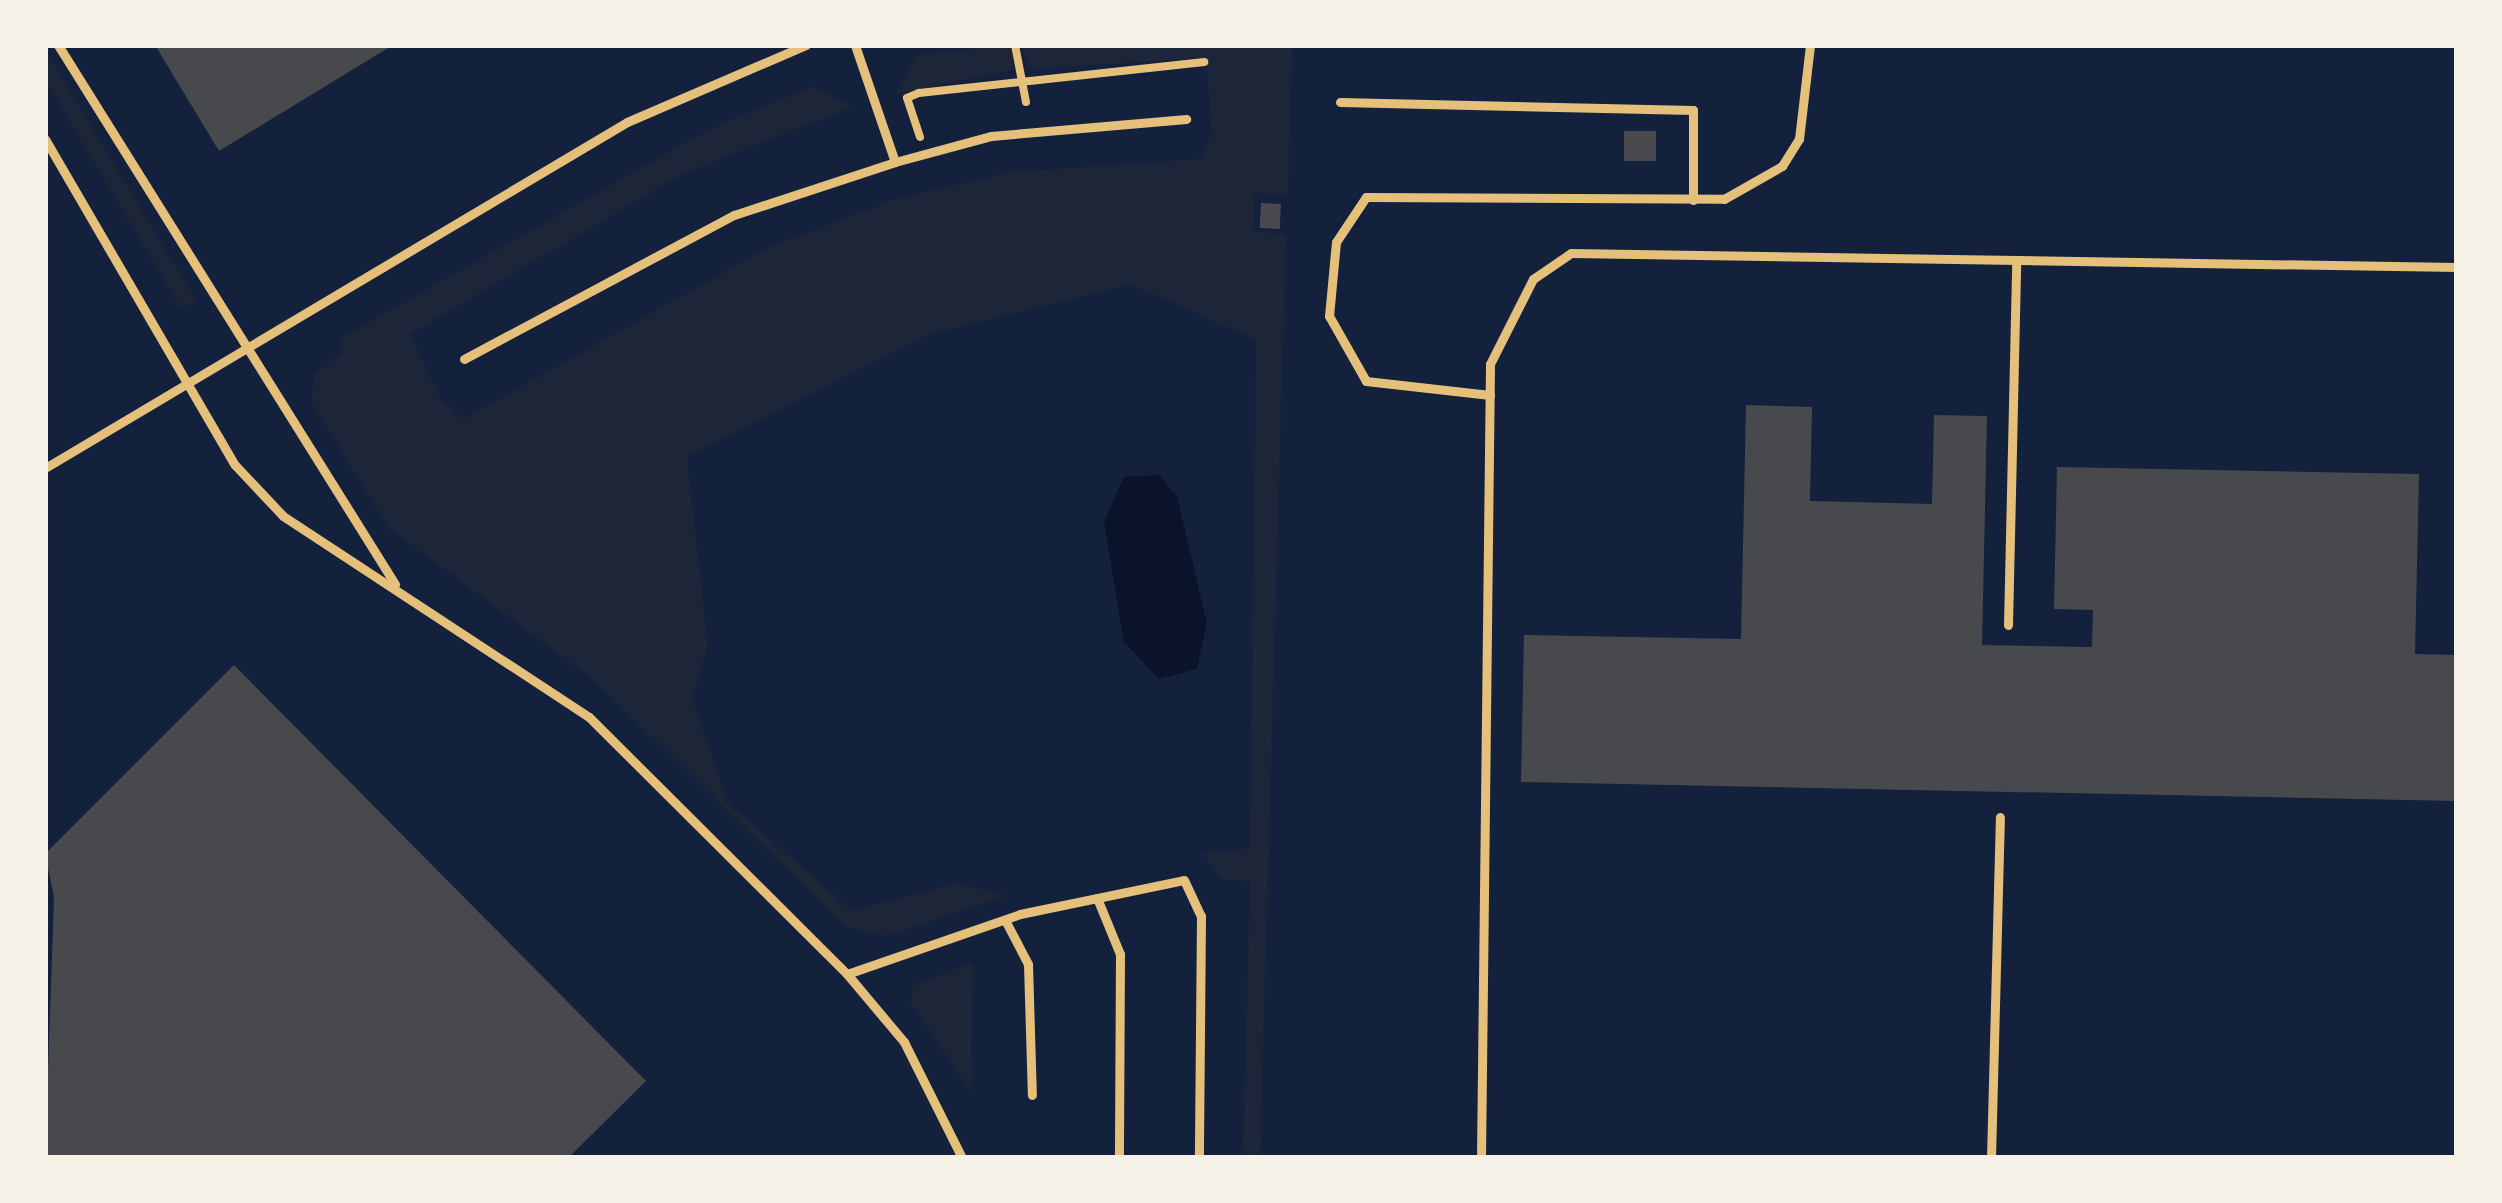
<!DOCTYPE html>
<html>
<head>
<meta charset="utf-8">
<style>
	body { margin:0 }
	#map { position:relative; width:2502px; height:1203px; overflow:hidden; background:#14213d; font-family:Jost,sans-serif }
	div>[style] { position:absolute }
	[style*='--x'] { left:calc(var(--x)*1px); top:calc(var(--y)*1px); width:calc(var(--w)*1px); rotate:calc(var(--a)*1deg) }
	.green>* { inset:0; background:#1d2539 }
	.water>* { inset:0; background:#0b132b }
	.building>* { inset:0; background:#48494c; transform-origin:0 0 }
	.path>* { height:8px; margin:-4px; padding:0 4px; transform-origin:4px; border-radius:4px; background:#e5c07b }
	.service>* { height:9px; margin:-4.5px; padding:0 4.5px; transform-origin:4.5px; border-radius:4.5px; background:#e5c07b }
	span { translate:-50% -50%; white-space:nowrap; text-align:center; line-height:1.15; -webkit-text-stroke:12px #f6f1e7; paint-order:stroke }
	.frame { position:absolute; inset:0; border:48px solid #f6f1e7; pointer-events:none }
</style>
</head>
<body>
<div id="map">
	<div class="green">
		<div style="clip-path:polygon(1010px 45px,1014px 70px,895px 94px,918px 55px)"></div>
		<div style="clip-path:polygon(1022px 45px,1292px 45px,1288px 195px,1255px 193px,1253px 232px,1286px 234px,1260px 1158px,1243px 1158px,1250px 881px,1222px 879px,1202px 853px,1250px 848px,1256px 340px,1130px 284px,928px 335px,687px 457px,708px 645px,692px 698px,727px 802px,852px 911px,956px 883px,1008px 896px,886px 936px,845px 926px,592px 678px,389px 528px,311px 402px,314px 376px,343px 351px,338px 340px,708px 130px,813px 86px,853px 107px,684px 173px,410px 334px,441px 400px,464px 419px,767px 248px,898px 198px,1011px 172px,1202px 159px,1212px 131px,1206px 58px,1027px 69px)"></div>
		<div style="clip-path:polygon(45px 49px,196px 300px,181px 308px,45px 80px)"></div>
		<div style="clip-path:polygon(973px 962px,971px 1092px,911px 1003px,913px 985px)"></div>
	</div>
	<div class="water">
		<div style="clip-path:polygon(1159px 475px,1177px 497px,1207px 623px,1197px 669px,1159px 679px,1124px 642px,1104px 521px,1124px 477px)"></div>
	</div>
	<div class="building">
		<div style="clip-path:polygon(155px 45px,393px 45px,219px 151px)"></div>
		<div style="left:1624px;top:131px;width:32px;height:30px"></div>
		<div style="left:1261px;top:203px;width:20px;height:25px;rotate:3deg"></div>
		<div style="clip-path:polygon(1746px 405px,1812px 407px,1810px 501px,1932px 504px,1934px 415px,1987px 416px,1982px 645px,2092px 647px,2093px 610px,2054px 609px,2057px 467px,2419px 474px,2415px 654px,2457px 655px,2457px 801px,1521px 782px,1524px 635px,1741px 639px)"></div>
		<div style="clip-path:polygon(234px 665px,646px 1081px,568px 1158px,45px 1158px,54px 897px,45px 854px)"></div>
	</div>
	<div class="path">
		<div style="--x:1015;--y:45;--w:58;--a:79.1"></div>
		<div style="--x:920;--y:137;--w:41;--a:-108.4"></div>
		<div style="--x:907;--y:98;--w:13;--a:-23"></div>
		<div style="--x:919;--y:93;--w:287;--a:-6.2"></div>
	</div>
	<div class="service">
		<div style="--x:58;--y:45;--w:636;--a:57.99"></div>
		<div style="--x:1340;--y:102;--w:353;--a:1.3"></div>
		<div style="--x:1693;--y:110;--w:90;--a:90"></div>
		<div style="--x:45;--y:139;--w:377;--a:59.8"></div>
		<div style="--x:235;--y:465;--w:70;--a:46.7"></div>
		<div style="--x:283;--y:516;--w:366;--a:33.3"></div>
		<div style="--x:589;--y:717;--w:364;--a:44.9"></div>
		<div style="--x:847;--y:974;--w:89;--a:50"></div>
		<div style="--x:904;--y:1042;--w:130;--a:63.4"></div>
		<div style="--x:895;--y:162;--w:99;--a:-15.2"></div>
		<div style="--x:991;--y:136;--w:196;--a:-5"></div>
		<div style="--x:464;--y:359;--w:306;--a:-28.1"></div>
		<div style="--x:734;--y:215;--w:169;--a:-18.2"></div>
		<div style="--x:895;--y:162;--w:124;--a:-108.9"></div>
		<div style="--x:1490;--y:395;--w:125;--a:-173.6"></div>
		<div style="--x:1366;--y:381;--w:75;--a:-119.6"></div>
		<div style="--x:1329;--y:316;--w:74;--a:-84.6"></div>
		<div style="--x:1336;--y:242;--w:54;--a:-56.3"></div>
		<div style="--x:1366;--y:197;--w:358;--a:0.3"></div>
		<div style="--x:1724;--y:199;--w:67;--a:-29.6"></div>
		<div style="--x:1782;--y:166;--w:32;--a:-58"></div>
		<div style="--x:1799;--y:139;--w:95;--a:-83.3"></div>
		<div style="--x:45;--y:468;--w:677;--a:-30.73"></div>
		<div style="--x:627;--y:122;--w:195;--a:-23.3"></div>
		<div style="--x:2008;--y:625;--w:365;--a:-88.7"></div>
		<div style="--x:1097;--y:898;--w:61;--a:67.7"></div>
		<div style="--x:1120;--y:954;--w:204;--a:90.3"></div>
		<div style="--x:1005;--y:920;--w:50;--a:62.4"></div>
		<div style="--x:1028;--y:964;--w:131;--a:88.3"></div>
		<div style="--x:847;--y:974;--w:183;--a:-19.1"></div>
		<div style="--x:1020;--y:914;--w:167;--a:-11.7"></div>
		<div style="--x:1184;--y:880;--w:40;--a:65"></div>
		<div style="--x:1201;--y:916;--w:242;--a:90.5"></div>
		<div style="--x:1481;--y:1158;--w:794;--a:-89.35"></div>
		<div style="--x:1490;--y:364;--w:95;--a:-63.2"></div>
		<div style="--x:1533;--y:279;--w:46;--a:-34.4"></div>
		<div style="--x:1571;--y:253;--w:886;--a:0.91"></div>
		<div style="--x:1991;--y:1158;--w:341;--a:-88.5"></div>
	</div>
	<div class="frame"></div>
</div>
</body>
</html>
